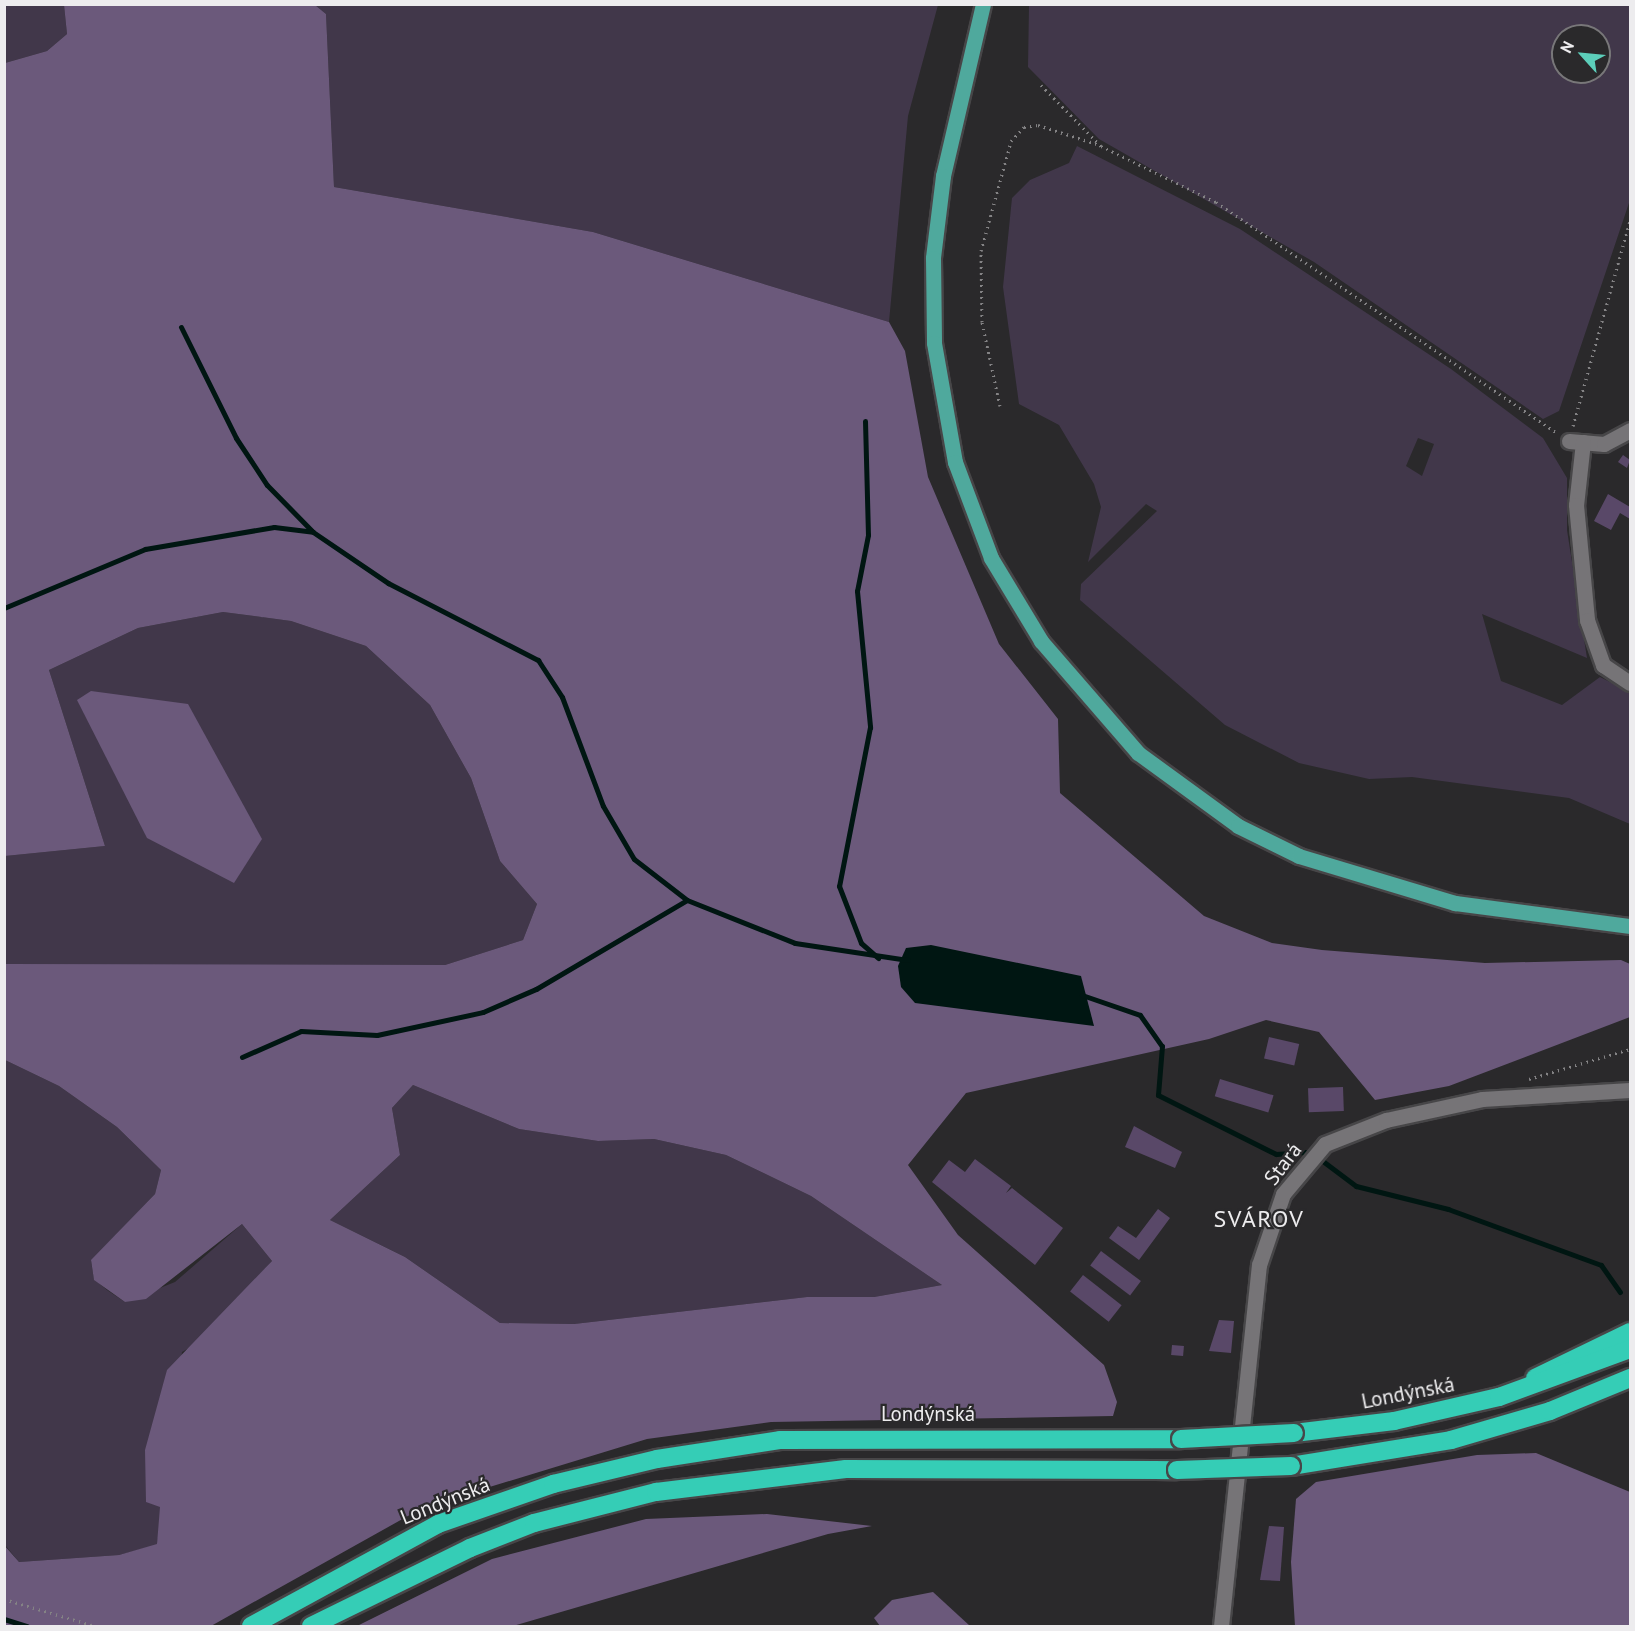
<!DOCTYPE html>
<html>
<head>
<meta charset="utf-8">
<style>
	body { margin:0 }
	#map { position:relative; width:1635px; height:1631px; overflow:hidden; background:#2a292b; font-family:"PT Sans",sans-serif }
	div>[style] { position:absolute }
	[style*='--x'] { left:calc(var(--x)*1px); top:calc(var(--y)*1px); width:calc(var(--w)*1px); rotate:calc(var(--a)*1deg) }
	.green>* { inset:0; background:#41374a }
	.forest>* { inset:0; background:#6b597b }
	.water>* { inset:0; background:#001612 }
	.stream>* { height:5px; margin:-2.5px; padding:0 2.5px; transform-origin:2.5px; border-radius:2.5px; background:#001612 }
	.building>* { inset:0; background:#594868; transform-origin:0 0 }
	.path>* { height:3px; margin-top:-1.5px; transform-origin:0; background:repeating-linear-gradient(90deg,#848385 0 1.5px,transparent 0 6px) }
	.roads { filter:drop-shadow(2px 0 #474648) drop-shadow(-2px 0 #474648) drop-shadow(0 2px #474648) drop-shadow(0 -2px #474648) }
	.minor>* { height:15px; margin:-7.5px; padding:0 7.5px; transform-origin:7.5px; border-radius:7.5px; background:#767477 }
	.major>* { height:15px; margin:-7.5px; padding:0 7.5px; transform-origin:7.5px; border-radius:7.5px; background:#4fa99d }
	.highway>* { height:18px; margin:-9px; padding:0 9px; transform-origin:9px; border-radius:9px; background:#35cdb6 }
	.bridges { filter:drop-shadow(2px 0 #474648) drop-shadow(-2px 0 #474648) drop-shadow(0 2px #474648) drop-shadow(0 -2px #474648) }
	.highway-bridge>* { height:18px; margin:-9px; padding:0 9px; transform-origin:9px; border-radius:9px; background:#35cdb6 }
	span { translate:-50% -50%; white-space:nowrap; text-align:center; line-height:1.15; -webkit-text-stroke:4.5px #2a292b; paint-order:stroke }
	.street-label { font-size:21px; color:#edecee }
	.quarter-label { font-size:24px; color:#edecee; letter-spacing:1.5px }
	.frame { position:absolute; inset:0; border:6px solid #edecee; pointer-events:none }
	.north { position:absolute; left:1551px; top:24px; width:60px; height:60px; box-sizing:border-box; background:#2a292b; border:2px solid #787779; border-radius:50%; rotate:297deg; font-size:16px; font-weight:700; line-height:24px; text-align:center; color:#edecee }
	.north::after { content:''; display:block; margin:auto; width:21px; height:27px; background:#5cceba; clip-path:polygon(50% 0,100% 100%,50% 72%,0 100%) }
</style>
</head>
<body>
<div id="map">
	<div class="green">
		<div style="clip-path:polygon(4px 5px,64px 5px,67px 34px,47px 51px,5px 63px)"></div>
		<div style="clip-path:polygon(315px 5px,938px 5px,908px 116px,889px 322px,593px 232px,334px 187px,326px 14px)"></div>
		<div style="clip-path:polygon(evenodd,1029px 5px,1630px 5px,1630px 200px,1559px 411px,1543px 419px,1314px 262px,1099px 139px,1028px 67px,1029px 5px,1563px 36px,1599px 36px,1599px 72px,1563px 72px,1563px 36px)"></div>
		<div style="clip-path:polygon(evenodd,1077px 146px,1240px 229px,1451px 369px,1543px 438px,1567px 478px,1567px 530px,1587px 658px,1482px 614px,1501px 681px,1562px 705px,1600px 677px,1630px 692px,1630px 824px,1569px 798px,1412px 777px,1369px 779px,1299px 763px,1225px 725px,1080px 600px,1081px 584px,1157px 511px,1146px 504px,1088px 562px,1101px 507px,1094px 484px,1059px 425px,1019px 404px,1003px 287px,1012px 198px,1030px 180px,1069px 163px,1077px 146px,1418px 438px,1434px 444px,1422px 476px,1406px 466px,1418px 438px)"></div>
		<div style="clip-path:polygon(223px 612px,291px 621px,366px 646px,430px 705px,471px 778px,500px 861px,537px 904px,523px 940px,445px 965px,5px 966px,5px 856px,105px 846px,49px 670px,138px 628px)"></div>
		<div style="clip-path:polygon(5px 1060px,59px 1086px,117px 1127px,161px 1170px,155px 1194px,91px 1261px,94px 1279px,107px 1290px,125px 1302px,175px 1282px,242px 1224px,272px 1261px,199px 1342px,182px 1352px,157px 1545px,119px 1555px,19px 1562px,5px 1545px)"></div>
		<div style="clip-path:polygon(413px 1085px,519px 1129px,598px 1141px,654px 1139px,726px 1155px,811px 1196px,942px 1285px,874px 1297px,807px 1297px,574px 1324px,500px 1323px,405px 1257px,330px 1220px,400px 1155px,392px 1108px)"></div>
	</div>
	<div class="forest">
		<div style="clip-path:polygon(evenodd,64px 5px,315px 5px,326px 14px,334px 187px,593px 232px,889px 322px,905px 351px,928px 477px,999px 644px,1058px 719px,1060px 793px,1204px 916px,1272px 943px,1322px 950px,1485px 963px,1621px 960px,1630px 964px,1630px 1017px,1449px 1086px,1375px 1100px,1319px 1032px,1266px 1020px,1209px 1039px,966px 1093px,908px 1165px,958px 1235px,1104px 1365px,1117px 1402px,1113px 1416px,771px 1422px,647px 1439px,424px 1507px,211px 1626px,5px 1626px,4px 1545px,19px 1562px,119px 1555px,157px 1544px,160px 1507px,146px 1502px,145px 1450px,167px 1370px,272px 1261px,242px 1224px,146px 1299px,125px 1302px,94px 1280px,91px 1260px,155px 1194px,161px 1170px,117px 1127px,59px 1086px,5px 1060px,5px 964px,445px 965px,523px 940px,537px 904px,500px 861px,471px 778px,430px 705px,366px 646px,291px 621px,223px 612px,138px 628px,49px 670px,105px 846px,5px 856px,5px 63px,47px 51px,67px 34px,64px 5px,413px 1085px,519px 1129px,598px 1141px,654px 1139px,726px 1155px,811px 1196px,942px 1285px,874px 1297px,807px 1297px,574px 1324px,500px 1323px,405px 1257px,330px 1220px,400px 1155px,392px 1108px,413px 1085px)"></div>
		<div style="clip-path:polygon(91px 691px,188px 704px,262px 839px,234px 883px,147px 838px,77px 700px)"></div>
		<div style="clip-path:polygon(1536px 1453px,1630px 1492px,1630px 1626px,1295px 1626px,1291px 1562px,1296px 1499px,1316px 1482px,1477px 1455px)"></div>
		<div style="clip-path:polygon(767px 1514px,872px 1526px,828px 1534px,513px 1626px,357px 1626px,492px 1559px,646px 1519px)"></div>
		<div style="clip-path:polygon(933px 1592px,970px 1626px,880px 1626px,874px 1618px,892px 1600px)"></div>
	</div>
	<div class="water">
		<div style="clip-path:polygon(931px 945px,1081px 976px,1094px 1026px,915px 1003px,901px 987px,898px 966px,906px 948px)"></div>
	</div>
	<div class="stream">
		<div style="--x:181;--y:327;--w:124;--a:63.6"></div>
		<div style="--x:236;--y:438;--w:56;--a:56.6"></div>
		<div style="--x:267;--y:485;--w:64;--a:45.6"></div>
		<div style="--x:865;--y:421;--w:114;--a:88.5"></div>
		<div style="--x:868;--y:535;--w:57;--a:101.1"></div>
		<div style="--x:857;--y:591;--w:137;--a:84.5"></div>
		<div style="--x:870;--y:727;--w:162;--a:101"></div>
		<div style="--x:839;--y:886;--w:61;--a:68.9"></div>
		<div style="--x:861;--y:943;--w:23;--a:41"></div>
		<div style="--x:4;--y:608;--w:153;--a:-22.7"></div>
		<div style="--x:145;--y:549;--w:131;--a:-9.7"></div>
		<div style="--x:274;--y:527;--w:39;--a:7"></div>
		<div style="--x:313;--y:532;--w:91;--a:34.2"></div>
		<div style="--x:388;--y:583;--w:169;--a:27.2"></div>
		<div style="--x:538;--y:660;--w:44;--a:57"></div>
		<div style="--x:562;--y:697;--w:116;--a:69.4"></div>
		<div style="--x:603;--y:806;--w:61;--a:59.7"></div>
		<div style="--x:634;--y:859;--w:67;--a:37.7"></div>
		<div style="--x:687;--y:900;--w:116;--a:21.7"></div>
		<div style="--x:795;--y:943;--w:114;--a:8.6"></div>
		<div style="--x:1082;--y:995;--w:61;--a:19"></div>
		<div style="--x:1140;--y:1015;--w:38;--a:55"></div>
		<div style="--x:1162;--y:1046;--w:49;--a:94.7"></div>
		<div style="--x:1158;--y:1095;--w:132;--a:26.6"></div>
		<div style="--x:1276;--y:1154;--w:29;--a:-4"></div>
		<div style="--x:242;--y:1057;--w:64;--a:-23.8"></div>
		<div style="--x:301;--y:1031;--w:76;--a:3"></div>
		<div style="--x:377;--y:1035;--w:108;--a:-12.2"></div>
		<div style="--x:483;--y:1012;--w:58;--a:-23.5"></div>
		<div style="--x:536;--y:989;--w:175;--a:-30.5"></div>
		<div style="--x:1324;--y:1162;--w:40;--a:37"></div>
		<div style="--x:1356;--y:1186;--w:95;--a:14"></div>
		<div style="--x:1448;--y:1209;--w:163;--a:20.1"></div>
		<div style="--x:1601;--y:1265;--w:33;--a:55"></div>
		<div style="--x:4;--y:1619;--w:24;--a:17"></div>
	</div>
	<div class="building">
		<div style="clip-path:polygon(1623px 455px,1630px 460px,1627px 468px,1618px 462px)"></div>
		<div style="clip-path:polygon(1608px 494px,1630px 507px,1630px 519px,1620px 513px,1611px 530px,1594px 521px)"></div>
		<div style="left:1269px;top:1037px;width:31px;height:22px;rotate:13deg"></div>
		<div style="left:1220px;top:1079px;width:56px;height:18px;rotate:17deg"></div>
		<div style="left:1343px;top:1087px;width:24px;height:35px;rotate:88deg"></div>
		<div style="clip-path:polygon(1134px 1126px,1182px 1152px,1175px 1168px,1125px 1147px)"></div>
		<div style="clip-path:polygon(975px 1159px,1011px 1186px,1006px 1193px,1012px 1188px,1063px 1228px,1035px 1265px,932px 1182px,949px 1160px,965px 1172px)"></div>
		<div style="clip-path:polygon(1158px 1209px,1170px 1218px,1139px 1260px,1109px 1238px,1118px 1226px,1136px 1238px)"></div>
		<div style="left:1101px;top:1251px;width:50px;height:18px;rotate:37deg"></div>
		<div style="left:1083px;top:1275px;width:49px;height:21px;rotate:38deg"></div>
		<div style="clip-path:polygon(1219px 1320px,1234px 1321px,1231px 1353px,1209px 1351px)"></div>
		<div style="left:1172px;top:1345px;width:12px;height:10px;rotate:5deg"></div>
		<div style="clip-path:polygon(1269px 1526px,1284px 1527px,1280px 1581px,1260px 1580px)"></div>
	</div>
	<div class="path">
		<div style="--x:1041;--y:85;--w:86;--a:45.5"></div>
		<div style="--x:1101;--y:146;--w:128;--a:26"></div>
		<div style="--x:1216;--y:202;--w:412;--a:34.1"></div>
		<div style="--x:1000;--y:406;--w:86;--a:-102.1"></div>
		<div style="--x:982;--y:322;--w:71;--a:-90.8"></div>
		<div style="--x:981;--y:251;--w:114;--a:-74.7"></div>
		<div style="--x:1011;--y:141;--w:19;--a:-47"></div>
		<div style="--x:1024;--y:127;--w:14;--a:-8"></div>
		<div style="--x:1038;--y:125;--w:65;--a:17.9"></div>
		<div style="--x:1573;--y:426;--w:214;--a:-74.5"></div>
		<div style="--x:1529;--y:1079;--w:105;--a:-16.5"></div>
		<div style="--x:4;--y:1599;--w:95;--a:16.5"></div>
	</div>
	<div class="roads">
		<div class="minor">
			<div style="--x:1569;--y:441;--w:35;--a:5"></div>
			<div style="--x:1604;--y:444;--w:30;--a:-28"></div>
			<div style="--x:1583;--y:442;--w:63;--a:96.3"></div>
			<div style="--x:1576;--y:505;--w:116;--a:84.5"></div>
			<div style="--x:1587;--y:620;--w:48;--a:70.4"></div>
			<div style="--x:1603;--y:665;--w:32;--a:34"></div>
			<div style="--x:1221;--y:1626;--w:363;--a:-84"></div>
			<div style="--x:1259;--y:1265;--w:75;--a:-71.3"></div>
			<div style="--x:1283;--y:1194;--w:65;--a:-50"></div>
			<div style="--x:1325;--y:1144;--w:66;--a:-21.5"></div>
			<div style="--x:1386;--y:1120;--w:98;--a:-12.3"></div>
			<div style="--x:1482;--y:1099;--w:148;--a:-3.5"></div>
		</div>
		<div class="major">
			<div style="--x:983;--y:4;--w:177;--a:103.1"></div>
			<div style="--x:943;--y:176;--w:83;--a:97"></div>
			<div style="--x:933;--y:258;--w:85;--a:89.3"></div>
			<div style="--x:934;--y:343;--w:121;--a:80"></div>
			<div style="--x:955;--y:462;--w:103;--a:69.4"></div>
			<div style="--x:991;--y:558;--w:97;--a:58.9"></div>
			<div style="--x:1041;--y:641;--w:148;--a:49.1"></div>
			<div style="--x:1138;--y:753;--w:124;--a:36.1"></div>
			<div style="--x:1238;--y:826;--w:68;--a:26.2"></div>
			<div style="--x:1299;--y:856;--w:163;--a:16.8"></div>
			<div style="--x:1455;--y:903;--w:177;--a:7.5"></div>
		</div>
		<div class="highway">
			<div style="--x:1535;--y:1378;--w:106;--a:-25.8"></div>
			<div style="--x:1294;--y:1433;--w:101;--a:-6.8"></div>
			<div style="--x:1394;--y:1421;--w:108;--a:-12.9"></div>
			<div style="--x:1499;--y:1397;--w:140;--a:-20.1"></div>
			<div style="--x:1291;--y:1466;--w:162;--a:-9.2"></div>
			<div style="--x:1451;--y:1440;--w:103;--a:-16.3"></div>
			<div style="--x:1550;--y:1411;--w:87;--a:-22.4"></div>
			<div style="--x:251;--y:1626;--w:213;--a:-28.6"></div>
			<div style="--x:438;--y:1524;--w:122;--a:-19.2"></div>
			<div style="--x:553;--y:1484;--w:107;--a:-13.5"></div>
			<div style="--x:657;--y:1459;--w:124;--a:-8.8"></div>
			<div style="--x:780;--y:1440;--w:401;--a:-0.1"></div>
			<div style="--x:311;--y:1626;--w:177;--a:-26.1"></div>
			<div style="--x:470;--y:1548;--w:69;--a:-21.3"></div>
			<div style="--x:534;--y:1523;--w:126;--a:-14.3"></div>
			<div style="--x:656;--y:1492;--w:191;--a:-6.9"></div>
			<div style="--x:846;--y:1469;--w:331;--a:0.2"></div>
		</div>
	</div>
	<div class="bridges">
		<div class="highway-bridge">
			<div style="--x:1181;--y:1439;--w:113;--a:-3"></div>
			<div style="--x:1177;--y:1470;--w:114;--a:-2"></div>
		</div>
	</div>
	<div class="street-label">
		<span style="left:1283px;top:1164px;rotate:-53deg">Stará</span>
		<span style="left:1408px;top:1393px;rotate:-11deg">Londýnská</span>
		<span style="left:928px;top:1414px">Londýnská</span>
		<span style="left:445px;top:1501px;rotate:-22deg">Londýnská</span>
	</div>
	<div class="quarter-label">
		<span style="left:1259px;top:1219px">SVÁROV</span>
	</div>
	<div class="frame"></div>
	<div class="north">N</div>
</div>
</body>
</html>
